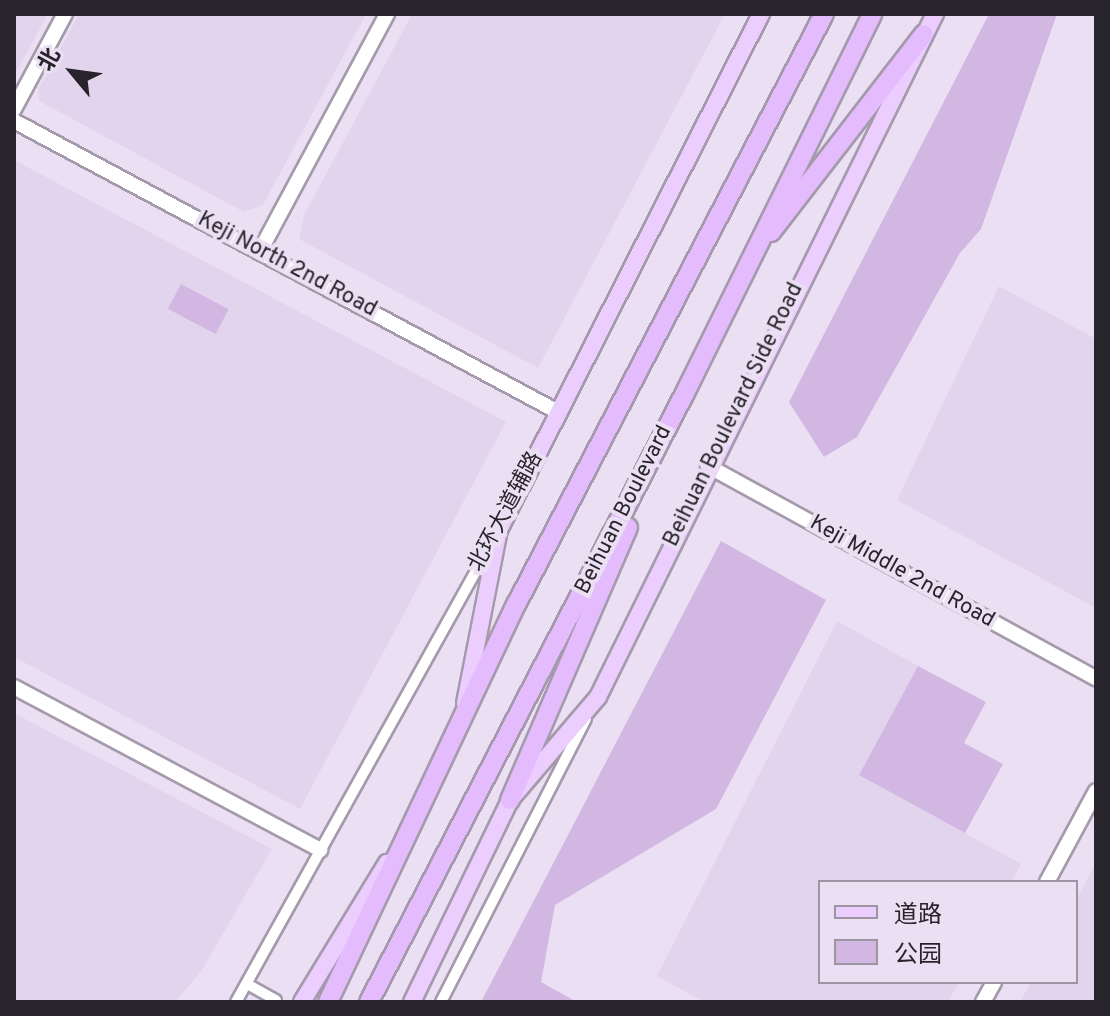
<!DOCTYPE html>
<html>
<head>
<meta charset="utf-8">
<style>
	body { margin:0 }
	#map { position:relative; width:1110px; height:1016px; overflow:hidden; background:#ebe0f3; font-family:Overpass,"Noto Sans SC",sans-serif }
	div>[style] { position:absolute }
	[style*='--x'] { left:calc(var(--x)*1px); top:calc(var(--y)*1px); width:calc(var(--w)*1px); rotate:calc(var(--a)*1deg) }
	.built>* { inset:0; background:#e2d4ed }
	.green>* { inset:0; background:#d1b7e2; transform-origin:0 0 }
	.roads { filter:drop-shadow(2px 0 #a49aab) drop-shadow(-2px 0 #a49aab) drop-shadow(0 2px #a49aab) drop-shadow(0 -2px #a49aab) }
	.minor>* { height:10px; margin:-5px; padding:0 5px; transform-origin:5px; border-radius:5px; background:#fff }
	.tertiary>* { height:14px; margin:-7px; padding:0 7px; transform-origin:7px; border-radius:7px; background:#fff }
	.secondary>* { height:14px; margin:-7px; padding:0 7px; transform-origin:7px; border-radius:7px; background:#fff }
	.primary>* { height:16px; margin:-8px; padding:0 8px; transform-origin:8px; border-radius:8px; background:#ebcdfe }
	.trunk>* { height:18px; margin:-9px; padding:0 9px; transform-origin:9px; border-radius:9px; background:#e4bcfe }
	span { translate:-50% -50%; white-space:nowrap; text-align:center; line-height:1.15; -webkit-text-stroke:8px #ebe0f3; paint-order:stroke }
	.street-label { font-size:22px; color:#28242b }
	.frame { position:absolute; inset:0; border:16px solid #28242b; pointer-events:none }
	.legend { position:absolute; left:818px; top:880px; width:260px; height:104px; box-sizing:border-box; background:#ebe0f3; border:2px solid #9d95a3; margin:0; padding:10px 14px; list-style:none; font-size:24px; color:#28242b }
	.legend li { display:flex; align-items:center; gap:16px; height:40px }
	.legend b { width:40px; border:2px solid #9d95a3 }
	.north { position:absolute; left:32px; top:32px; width:80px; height:80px; -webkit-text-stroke:6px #ebe0f3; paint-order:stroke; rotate:299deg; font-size:22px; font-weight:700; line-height:32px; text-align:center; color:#28242b }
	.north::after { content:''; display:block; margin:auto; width:28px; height:36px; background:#28242b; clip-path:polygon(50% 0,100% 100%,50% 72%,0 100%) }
</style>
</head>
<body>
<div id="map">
	<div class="built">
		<div style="clip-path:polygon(14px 14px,48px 14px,14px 76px)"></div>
		<div style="clip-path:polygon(79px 14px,366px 14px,263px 205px,244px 212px,39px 101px,38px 90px)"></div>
		<div style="clip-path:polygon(412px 14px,725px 14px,538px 368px,299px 239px,304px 215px)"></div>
		<div style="clip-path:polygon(14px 160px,506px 422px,300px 809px,14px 657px)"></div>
		<div style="clip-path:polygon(999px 286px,1096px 339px,1096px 608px,897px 500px)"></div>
		<div style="clip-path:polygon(837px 621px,918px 666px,859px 775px,1021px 864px,1011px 882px,820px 882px,820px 982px,959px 982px,948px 1002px,704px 1002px,657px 976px)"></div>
		<div style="clip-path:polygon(14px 713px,272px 849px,202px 970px,175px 1002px,14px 1002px)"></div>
		<div style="clip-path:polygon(1096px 863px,1096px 1002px,1020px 1002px,1031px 982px,1076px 982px,1076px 900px)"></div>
	</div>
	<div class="green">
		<div style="clip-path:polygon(989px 14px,1057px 14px,981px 229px,960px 253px,857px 437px,824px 457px,789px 402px)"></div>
		<div style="left:181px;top:284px;width:54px;height:28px;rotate:28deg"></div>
		<div style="clip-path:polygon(721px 541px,826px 600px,716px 809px,555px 905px,541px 982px,577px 1002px,481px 1002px)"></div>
		<div style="clip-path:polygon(918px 666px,986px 702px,964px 743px,1003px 764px,965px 833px,859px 775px)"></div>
	</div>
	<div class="roads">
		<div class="minor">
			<div style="--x:247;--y:984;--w:33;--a:29"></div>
			<div style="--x:236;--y:1002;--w:526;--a:-60.9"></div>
			<div style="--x:441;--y:1002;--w:318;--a:-62.9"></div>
		</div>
		<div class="tertiary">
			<div style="--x:14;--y:109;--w:108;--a:-61.8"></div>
			<div style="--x:14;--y:121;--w:617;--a:28.14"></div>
			<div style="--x:260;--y:251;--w:269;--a:-61.8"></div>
			<div style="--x:14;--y:687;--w:347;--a:28"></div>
			<div style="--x:1047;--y:882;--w:103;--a:-61.7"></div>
			<div style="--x:983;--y:1002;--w:23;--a:-61"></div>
		</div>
		<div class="secondary">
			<div style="--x:708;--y:466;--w:442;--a:28.7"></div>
		</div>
		<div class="primary">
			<div style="--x:465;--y:703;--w:176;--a:-78.9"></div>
			<div style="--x:499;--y:530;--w:579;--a:-63.08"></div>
			<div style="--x:302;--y:1002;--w:163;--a:-58.6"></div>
			<div style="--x:412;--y:1002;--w:225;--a:-64.1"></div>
			<div style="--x:510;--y:800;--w:135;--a:-49.5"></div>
			<div style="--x:598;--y:697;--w:762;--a:-63.74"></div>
		</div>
		<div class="trunk">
			<div style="--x:771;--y:232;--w:250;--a:-52.3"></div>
			<div style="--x:510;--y:800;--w:297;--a:-66.6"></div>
			<div style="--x:328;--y:1002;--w:441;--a:-64.7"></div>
			<div style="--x:517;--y:603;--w:664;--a:-62.47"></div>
			<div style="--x:369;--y:1002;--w:686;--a:-62.58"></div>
			<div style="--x:685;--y:393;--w:423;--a:-63.7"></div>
		</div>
	</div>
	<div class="street-label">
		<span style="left:287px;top:265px;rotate:28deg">Keji North 2nd Road</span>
		<span style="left:734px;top:415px;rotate:-64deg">Beihuan Boulevard Side Road</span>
		<span style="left:624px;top:510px;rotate:-63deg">Beihuan Boulevard</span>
		<span style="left:506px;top:512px;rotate:-62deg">北环大道辅路</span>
		<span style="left:902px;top:572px;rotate:29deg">Keji Middle 2nd Road</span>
	</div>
	<div class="frame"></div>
	<ul class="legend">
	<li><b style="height:10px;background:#ebcdfe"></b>道路</li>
	<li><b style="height:22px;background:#d1b7e2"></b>公园</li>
	</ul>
	<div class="north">北</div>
</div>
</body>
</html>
